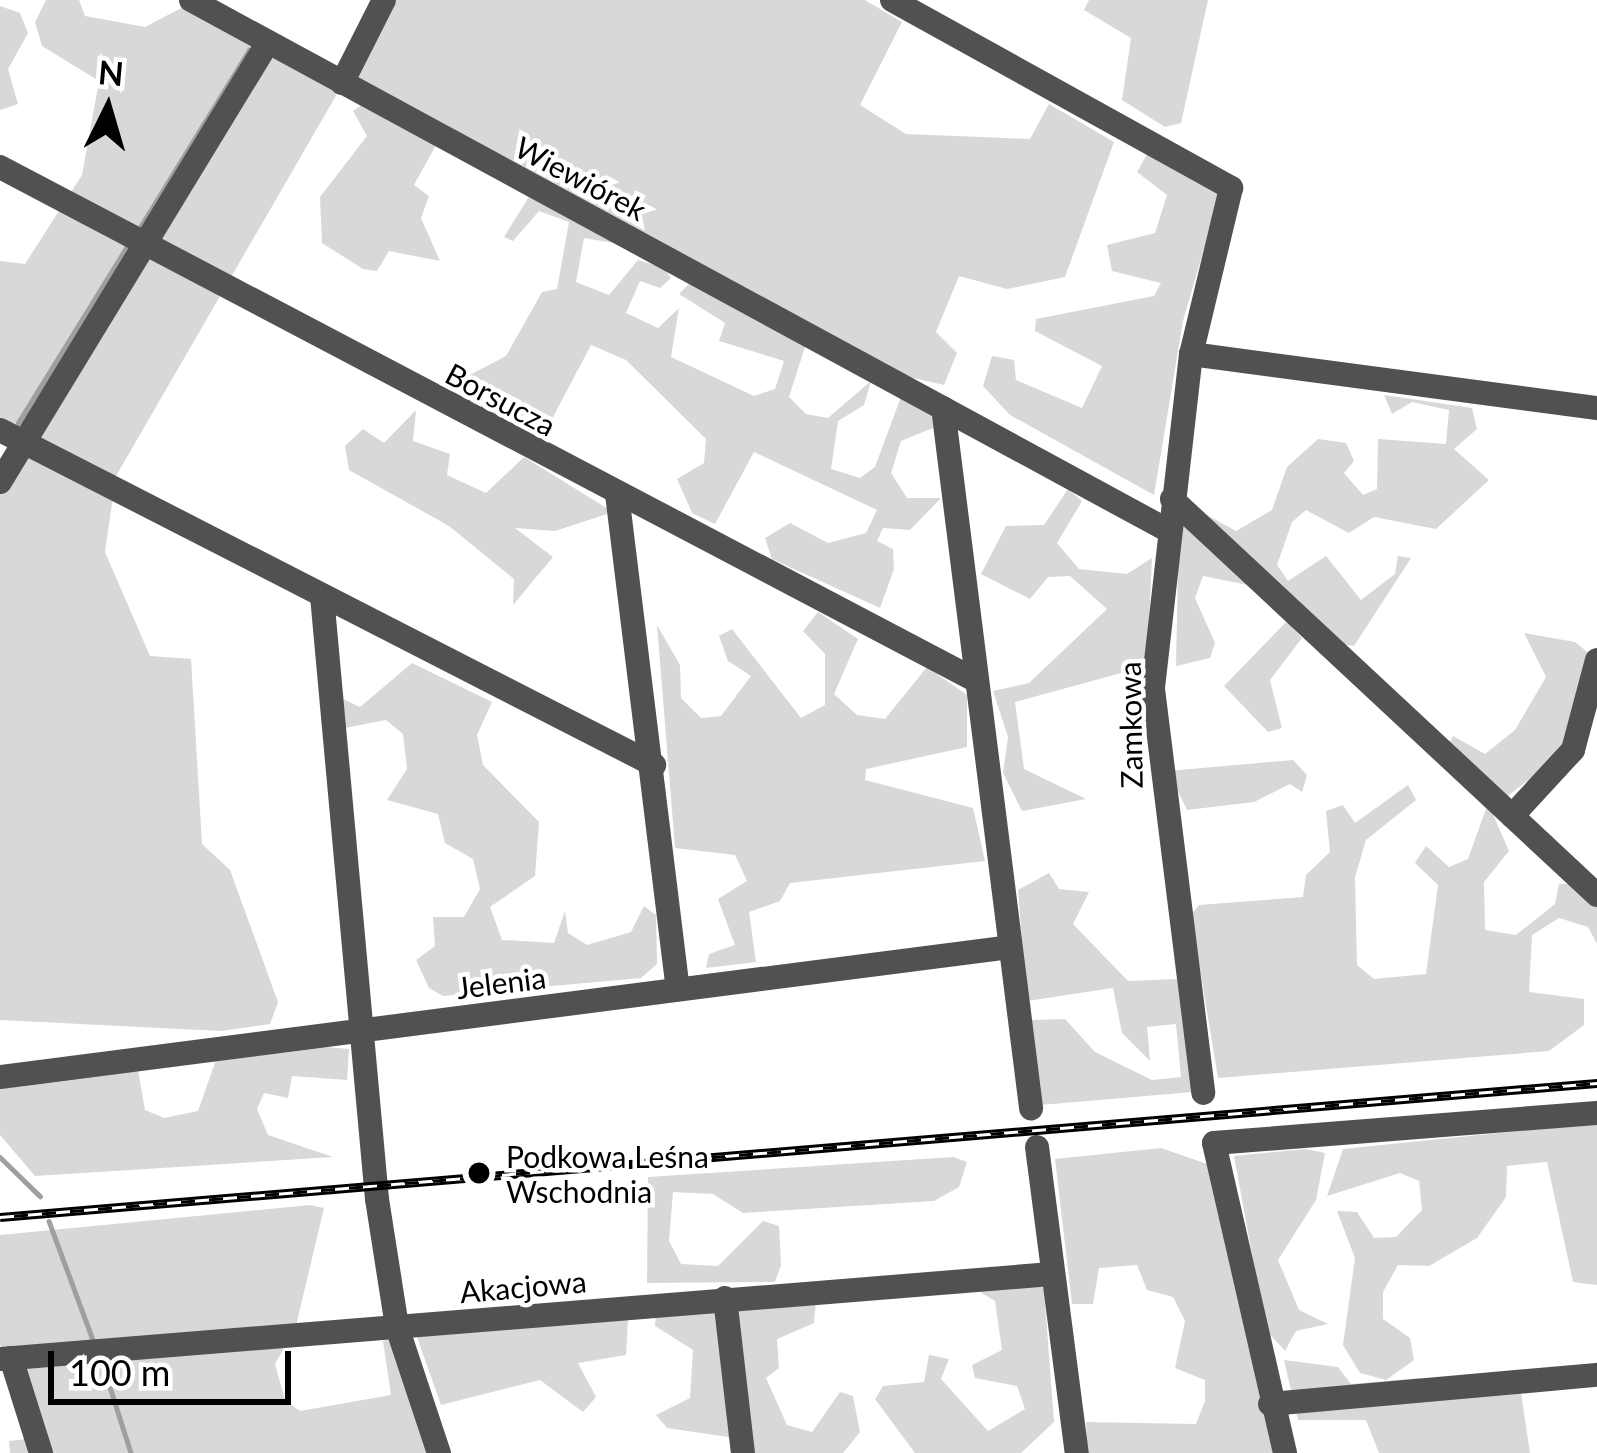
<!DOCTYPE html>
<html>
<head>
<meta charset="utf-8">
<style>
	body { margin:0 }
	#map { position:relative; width:1597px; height:1453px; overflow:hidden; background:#fff; font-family:Lato,sans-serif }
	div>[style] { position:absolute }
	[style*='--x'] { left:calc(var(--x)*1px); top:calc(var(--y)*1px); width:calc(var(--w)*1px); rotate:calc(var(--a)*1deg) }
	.green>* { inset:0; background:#d8d8d8 }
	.stream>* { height:4.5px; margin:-2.25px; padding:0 2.25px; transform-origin:2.25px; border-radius:2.25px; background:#9f9f9f }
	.minor>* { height:24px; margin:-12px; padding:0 12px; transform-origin:12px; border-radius:12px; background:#515151 }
	.rail>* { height:9px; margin-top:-4.5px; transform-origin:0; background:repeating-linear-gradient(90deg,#fff 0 14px,#000 0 28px); box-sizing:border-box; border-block:3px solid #000 }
	.dots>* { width:33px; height:33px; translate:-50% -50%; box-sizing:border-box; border:6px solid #fff; border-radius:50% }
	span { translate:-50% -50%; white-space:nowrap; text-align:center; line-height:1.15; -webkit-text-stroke:9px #fff; paint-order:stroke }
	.street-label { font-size:30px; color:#000 }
	.poi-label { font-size:30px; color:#000 }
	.left { translate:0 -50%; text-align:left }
	.north { position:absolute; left:48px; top:48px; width:120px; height:120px; -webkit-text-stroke:9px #fff; paint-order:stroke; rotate:5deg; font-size:33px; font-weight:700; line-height:48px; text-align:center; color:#000 }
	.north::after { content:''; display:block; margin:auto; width:42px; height:54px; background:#000; clip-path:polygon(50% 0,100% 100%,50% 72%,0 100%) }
	.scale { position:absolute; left:48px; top:1351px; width:243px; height:54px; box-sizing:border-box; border:6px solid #000; border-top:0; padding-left:15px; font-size:36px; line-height:42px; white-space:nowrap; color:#000; -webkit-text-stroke:9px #fff; paint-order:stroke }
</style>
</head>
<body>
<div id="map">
	<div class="green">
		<div style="clip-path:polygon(46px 0,79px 0,85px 16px,145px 27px,187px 5px,341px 87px,116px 476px,105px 552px,150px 656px,191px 659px,202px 844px,230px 870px,278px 1002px,270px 1024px,221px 1031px,0 1020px,0 490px,30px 439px,0 422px,0 261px,25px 264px,82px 175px,99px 81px,42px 46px,35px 22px)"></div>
		<div style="clip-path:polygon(395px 0,865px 0,902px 22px,860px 105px,906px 134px,1030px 139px,1049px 104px,1114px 142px,1065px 277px,1007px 289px,959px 276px,936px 332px,957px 353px,944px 385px,905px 376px,353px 78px)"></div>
		<div style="clip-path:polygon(1089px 0,1208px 0,1181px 123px,1165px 127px,1122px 100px,1131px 38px,1084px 10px)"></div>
		<div style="clip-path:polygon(0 6px,20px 13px,28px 33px,8px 69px,18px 104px,0 110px)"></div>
		<div style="clip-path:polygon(363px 104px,436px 145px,414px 185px,429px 196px,421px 218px,440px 261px,389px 251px,377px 271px,363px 269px,322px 243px,320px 197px,367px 136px,353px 111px)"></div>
		<div style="clip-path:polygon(1147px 154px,1220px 193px,1183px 321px,1154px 495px,1010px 415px,983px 386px,992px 356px,1014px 360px,1016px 380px,1082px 408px,1102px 366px,1035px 331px,1036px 319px,1154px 296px,1161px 283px,1112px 271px,1107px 245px,1155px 233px,1167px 195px,1137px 172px)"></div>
		<div style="clip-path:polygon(530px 195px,620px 244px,584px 238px,576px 282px,609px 295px,638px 260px,664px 268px,671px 278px,660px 288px,640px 281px,626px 313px,658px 328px,679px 308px,671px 357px,754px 396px,775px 389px,784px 361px,719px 341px,725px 323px,679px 294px,693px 280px,805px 347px,789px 397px,806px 414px,828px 418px,871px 381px,864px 405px,838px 421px,831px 469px,860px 478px,875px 467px,902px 394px,931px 414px,933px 428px,901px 441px,891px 473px,907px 498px,941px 498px,910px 530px,883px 528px,877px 541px,893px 549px,894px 569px,880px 608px,772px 559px,765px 538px,790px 523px,828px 543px,866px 533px,877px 510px,754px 452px,715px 524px,692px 513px,677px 479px,704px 463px,706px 439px,626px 360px,591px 345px,542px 438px,463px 397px,462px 379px,506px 356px,542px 292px,557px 289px,569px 222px,539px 211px,513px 241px,504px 237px)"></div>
		<div style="clip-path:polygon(1384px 395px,1472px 408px,1477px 429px,1454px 449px,1489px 480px,1436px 529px,1374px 517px,1349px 533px,1306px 510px,1292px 522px,1277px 565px,1288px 581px,1326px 556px,1361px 600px,1395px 574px,1398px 556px,1411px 558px,1354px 646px,1338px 643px,1198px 510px,1236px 531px,1272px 510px,1287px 467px,1318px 439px,1346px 443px,1354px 461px,1344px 473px,1363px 495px,1377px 489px,1378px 439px,1446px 444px,1449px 410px,1412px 402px,1392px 414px)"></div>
		<div style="clip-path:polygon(416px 410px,413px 441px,450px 454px,447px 475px,486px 493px,524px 457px,613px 512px,555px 531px,515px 528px,553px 557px,513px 605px,514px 579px,449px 526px,349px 470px,345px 446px,363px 429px,384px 443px)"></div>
		<div style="clip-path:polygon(1068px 489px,1082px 501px,1057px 543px,1079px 569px,1127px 574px,1152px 558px,1147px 666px,1015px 702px,1024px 769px,1086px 799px,1022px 811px,1003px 773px,1008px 737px,993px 691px,1029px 683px,1107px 609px,1070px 576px,1048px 577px,1030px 599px,981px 574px,1006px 526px,1044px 525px)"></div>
		<div style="clip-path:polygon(1179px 520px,1253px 586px,1203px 576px,1195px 598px,1215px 643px,1210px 658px,1176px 666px)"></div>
		<div style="clip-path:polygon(818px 612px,858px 639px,834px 694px,857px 715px,885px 719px,927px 667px,967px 695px,967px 747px,866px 769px,865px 780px,973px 808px,985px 861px,790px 883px,780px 901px,749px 912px,756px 962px,706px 968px,709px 954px,735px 945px,718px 899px,747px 881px,735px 855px,675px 848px,657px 625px,680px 665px,681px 698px,701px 718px,721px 716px,751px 676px,728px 661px,719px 636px,732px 629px,801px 718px,825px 705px,825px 654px,803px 631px)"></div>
		<div style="clip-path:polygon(1287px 621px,1302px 638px,1270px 680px,1282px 728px,1268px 732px,1224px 686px)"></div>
		<div style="clip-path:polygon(1524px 633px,1575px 642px,1597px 660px,1597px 709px,1588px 733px,1504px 799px,1449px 744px,1453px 736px,1485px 754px,1515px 730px,1546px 677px)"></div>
		<div style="clip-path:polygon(412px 663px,492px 702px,477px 735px,483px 765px,539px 822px,535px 876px,490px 907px,502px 940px,554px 943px,565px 911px,568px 933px,587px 945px,631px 932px,644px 906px,656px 915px,657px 964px,641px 978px,443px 996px,429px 988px,416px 960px,435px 946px,433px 917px,464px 917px,480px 889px,473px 859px,445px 843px,438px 814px,387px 800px,407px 769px,403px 734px,386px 720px,345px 728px,339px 697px,360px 707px)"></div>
		<div style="clip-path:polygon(1293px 760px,1307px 775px,1302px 792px,1290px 784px,1254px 802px,1187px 810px,1168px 771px)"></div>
		<div style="clip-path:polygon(1408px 785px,1416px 800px,1366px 840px,1355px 877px,1357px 965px,1374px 979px,1426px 974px,1438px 885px,1415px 863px,1426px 846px,1449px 867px,1468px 859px,1488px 803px,1509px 851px,1484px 882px,1485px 930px,1516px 935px,1555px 904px,1559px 884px,1578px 884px,1597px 906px,1597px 944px,1588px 927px,1559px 918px,1532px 935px,1529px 992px,1584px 999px,1584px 1025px,1549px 1051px,1218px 1078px,1191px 915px,1199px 905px,1303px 897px,1306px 875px,1330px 852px,1326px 811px,1343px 805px,1355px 823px)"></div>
		<div style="clip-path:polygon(1049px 873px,1059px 889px,1089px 892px,1073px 924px,1128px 981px,1177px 979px,1193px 1092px,1040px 1105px,1030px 1020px,1065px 1019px,1095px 1052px,1152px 1080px,1181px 1077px,1176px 1024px,1147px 1027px,1150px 1061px,1122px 1033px,1113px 988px,1027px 1001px,1018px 890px)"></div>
		<div style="clip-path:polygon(326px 1047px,349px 1049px,347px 1080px,292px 1076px,288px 1098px,264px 1093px,257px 1109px,268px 1135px,333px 1157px,35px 1176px,0 1135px,0 1085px,138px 1070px,145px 1110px,164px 1118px,198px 1111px,217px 1057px)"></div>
		<div style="clip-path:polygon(1597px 1123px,1597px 1285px,1573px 1282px,1547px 1162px,1507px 1166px,1506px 1197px,1477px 1238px,1429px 1266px,1398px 1265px,1383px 1292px,1383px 1319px,1410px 1338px,1414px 1360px,1386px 1380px,1360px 1373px,1343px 1345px,1355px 1258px,1337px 1211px,1357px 1212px,1374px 1238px,1396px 1237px,1422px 1210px,1419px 1181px,1400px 1173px,1327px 1196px,1343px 1149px)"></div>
		<div style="clip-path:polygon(1161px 1148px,1210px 1165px,1277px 1453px,1087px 1453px,1086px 1422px,1196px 1424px,1205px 1401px,1205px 1380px,1175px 1368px,1185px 1321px,1173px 1297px,1147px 1290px,1137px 1265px,1099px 1268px,1093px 1304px,1072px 1304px,1055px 1159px)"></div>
		<div style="clip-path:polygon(1306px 1149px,1325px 1153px,1316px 1200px,1278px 1260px,1299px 1310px,1328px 1324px,1296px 1331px,1285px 1351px,1266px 1330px,1234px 1156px)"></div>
		<div style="clip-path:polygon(953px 1157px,967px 1162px,959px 1187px,934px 1201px,743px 1213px,713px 1194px,673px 1192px,669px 1241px,681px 1264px,718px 1266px,763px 1221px,779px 1226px,781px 1265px,775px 1282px,647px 1283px,648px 1177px)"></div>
		<div style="clip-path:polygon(310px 1205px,324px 1208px,296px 1326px,275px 1364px,285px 1400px,300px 1411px,391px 1395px,383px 1341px,395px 1338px,431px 1453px,10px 1453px,9px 1441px,25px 1439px,24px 1372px,0 1345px,0 1235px)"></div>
		<div style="clip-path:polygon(1035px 1281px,1044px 1289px,1054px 1422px,1021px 1453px,915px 1453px,875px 1399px,883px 1386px,924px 1382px,929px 1355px,949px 1359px,941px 1379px,988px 1431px,1025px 1409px,1017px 1386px,975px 1378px,972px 1365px,1002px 1350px,995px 1301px,980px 1292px)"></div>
		<div style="clip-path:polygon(816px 1300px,814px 1323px,777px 1339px,779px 1368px,766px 1378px,787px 1425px,812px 1432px,840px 1392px,853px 1396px,860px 1432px,843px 1453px,741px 1453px,728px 1437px,667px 1428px,656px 1415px,690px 1398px,693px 1350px,655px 1326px,656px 1313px)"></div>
		<div style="clip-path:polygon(628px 1318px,626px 1355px,578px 1363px,596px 1397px,583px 1412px,540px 1380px,441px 1405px,417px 1337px)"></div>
		<div style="clip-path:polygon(1284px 1360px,1338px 1367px,1351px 1384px,1420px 1378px,1444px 1396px,1521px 1393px,1530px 1453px,1379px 1453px,1366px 1420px,1298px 1420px)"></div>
	</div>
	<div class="stream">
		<div style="--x:139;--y:229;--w:210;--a:-58.4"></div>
		<div style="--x:18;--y:423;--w:209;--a:-58.3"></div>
		<div style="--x:0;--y:1157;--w:56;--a:44.3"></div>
		<div style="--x:49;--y:1221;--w:127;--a:69.7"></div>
		<div style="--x:102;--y:1362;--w:96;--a:72.3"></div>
	</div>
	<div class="minor">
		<div style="--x:191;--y:0;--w:1113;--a:28.5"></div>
		<div style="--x:892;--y:0;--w:388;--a:29"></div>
		<div style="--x:1231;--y:188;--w:171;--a:103.5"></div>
		<div style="--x:1191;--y:354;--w:337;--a:96.5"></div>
		<div style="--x:1153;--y:689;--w:407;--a:82.9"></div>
		<div style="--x:342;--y:83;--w:93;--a:-63.2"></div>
		<div style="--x:0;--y:167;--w:1102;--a:27.75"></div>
		<div style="--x:1191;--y:354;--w:410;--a:7.6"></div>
		<div style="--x:943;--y:408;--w:706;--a:82.83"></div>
		<div style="--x:0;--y:430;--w:735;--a:27.12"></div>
		<div style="--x:0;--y:482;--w:515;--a:-58.65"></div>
		<div style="--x:617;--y:494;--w:499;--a:83"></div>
		<div style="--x:1172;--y:499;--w:581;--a:42.98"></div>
		<div style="--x:322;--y:596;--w:606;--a:84.79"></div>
		<div style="--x:377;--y:1199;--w:130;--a:81.1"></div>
		<div style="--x:397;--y:1327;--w:133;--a:71.6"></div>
		<div style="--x:1512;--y:816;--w:90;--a:-47.3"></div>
		<div style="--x:1573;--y:750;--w:93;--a:-75.1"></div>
		<div style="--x:0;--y:1077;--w:1018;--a:-7.33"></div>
		<div style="--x:1037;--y:1147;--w:309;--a:82.6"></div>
		<div style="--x:725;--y:1298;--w:156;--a:83.4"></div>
		<div style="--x:11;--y:1358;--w:100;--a:72.5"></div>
		<div style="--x:0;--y:1359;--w:1055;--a:-4.62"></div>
		<div style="--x:1270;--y:1404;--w:328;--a:-5.1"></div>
		<div style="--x:1285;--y:1453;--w:318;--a:-102.9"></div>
		<div style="--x:1214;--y:1143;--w:384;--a:-4.5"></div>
	</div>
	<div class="rail">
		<div style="--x:0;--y:1217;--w:1603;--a:-4.8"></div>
	</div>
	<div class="dots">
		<div style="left:479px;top:1173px;background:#000"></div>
	</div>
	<div class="street-label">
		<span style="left:581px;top:178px;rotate:28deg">Wiewiórek</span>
		<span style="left:501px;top:399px;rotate:28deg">Borsucza</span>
		<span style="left:1130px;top:725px;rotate:-91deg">Zamkowa</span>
		<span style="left:501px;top:982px;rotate:-7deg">Jelenia</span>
		<span style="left:523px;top:1286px;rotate:-5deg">Akacjowa</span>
	</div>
	<div class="poi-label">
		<span class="left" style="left:506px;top:1173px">Podkowa Leśna<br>Wschodnia</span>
	</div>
	<div class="north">N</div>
	<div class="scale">100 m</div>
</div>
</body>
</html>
